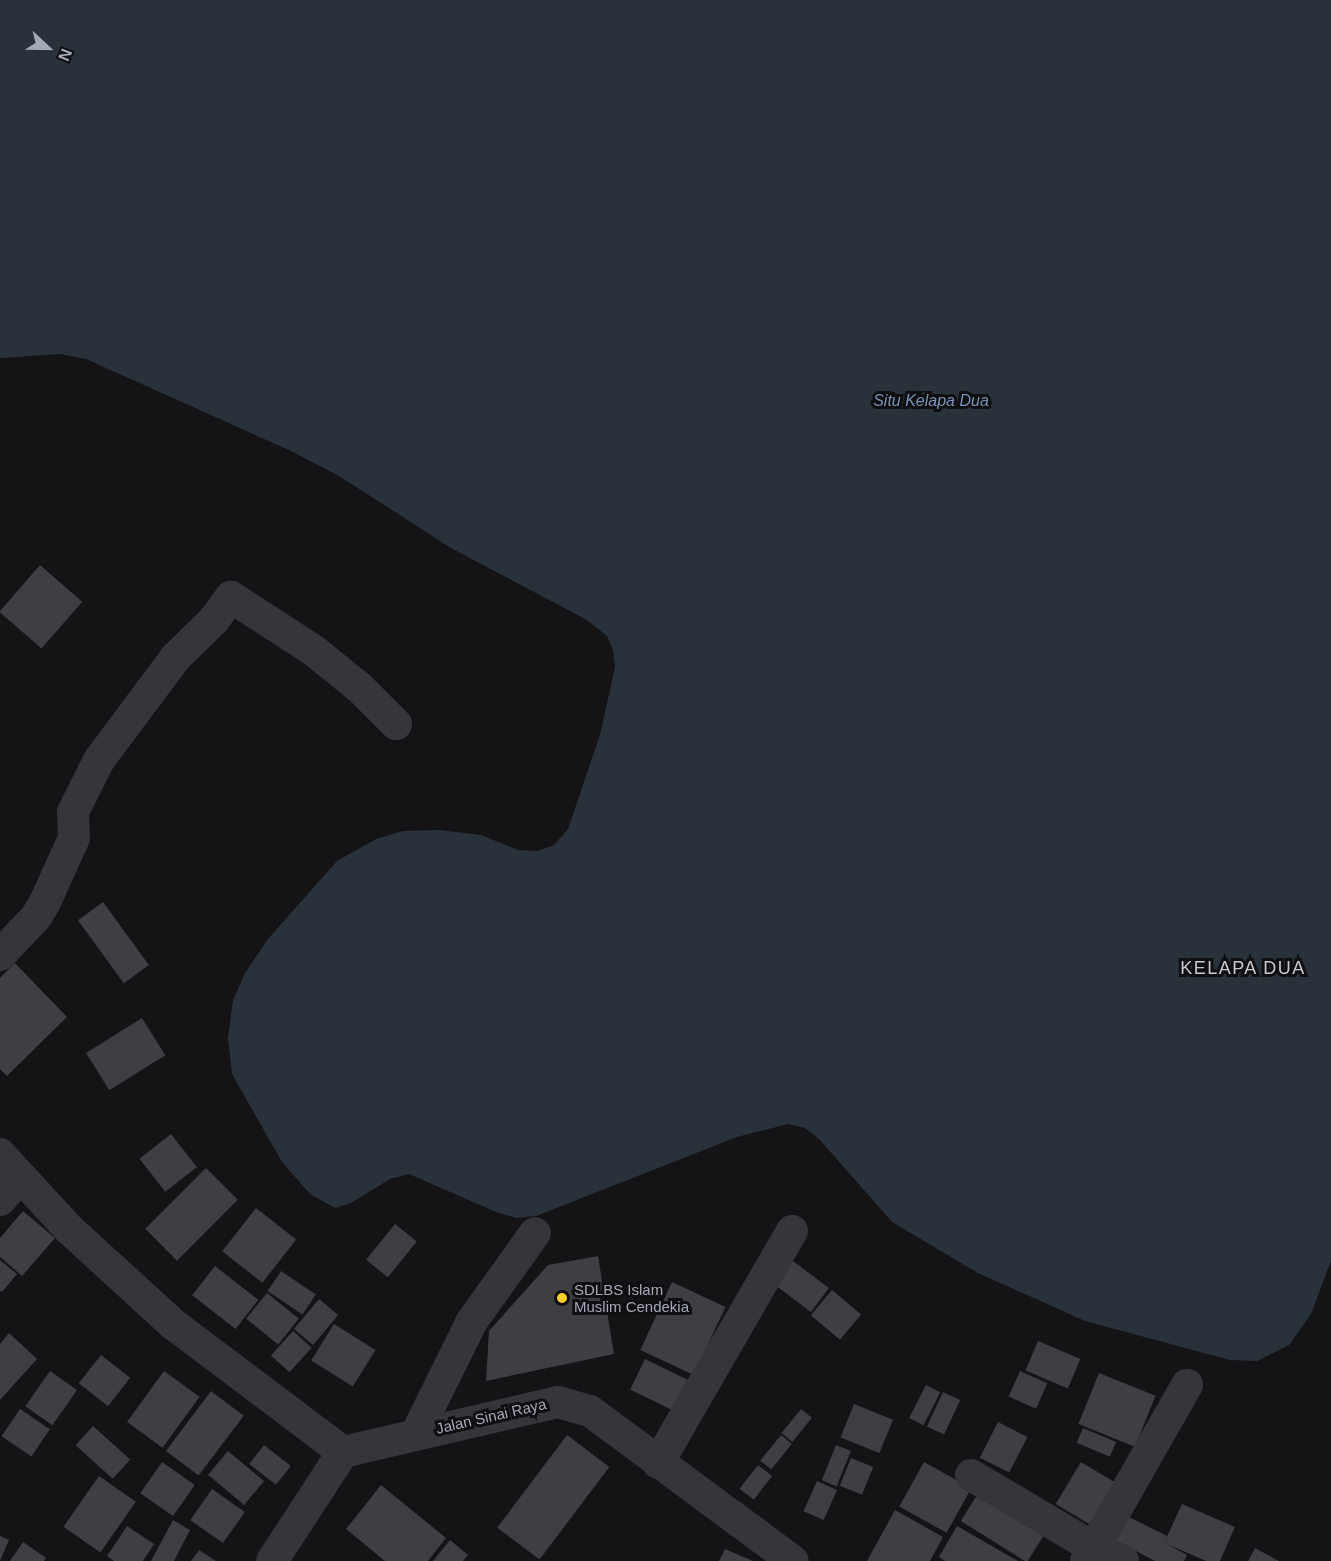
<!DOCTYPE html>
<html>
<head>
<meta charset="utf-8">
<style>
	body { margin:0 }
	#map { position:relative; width:1331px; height:1561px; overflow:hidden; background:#141416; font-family:Arial,sans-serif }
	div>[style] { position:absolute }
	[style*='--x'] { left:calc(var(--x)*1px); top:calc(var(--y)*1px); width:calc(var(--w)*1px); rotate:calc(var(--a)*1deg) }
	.water>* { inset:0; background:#29313a }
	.building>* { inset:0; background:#3e3e43; transform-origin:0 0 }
	.street>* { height:32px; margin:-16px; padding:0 16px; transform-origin:16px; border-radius:16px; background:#35353b }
	.dots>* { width:16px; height:16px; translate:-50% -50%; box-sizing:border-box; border:3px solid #0f0f11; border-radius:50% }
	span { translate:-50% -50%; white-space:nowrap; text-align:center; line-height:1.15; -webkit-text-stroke:6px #0f0f11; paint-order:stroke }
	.poi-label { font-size:15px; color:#a5a8b7 }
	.left { translate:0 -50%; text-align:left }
	.street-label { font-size:15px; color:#a5a8b7 }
	.water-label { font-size:16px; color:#7a91b4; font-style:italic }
	.quarter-label { font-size:18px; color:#c6c8d2; letter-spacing:1.5px }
	.north { position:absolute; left:18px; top:18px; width:60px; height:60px; -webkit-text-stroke:4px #0f0f11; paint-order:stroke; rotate:112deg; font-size:16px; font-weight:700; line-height:24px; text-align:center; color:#a5a8b7 }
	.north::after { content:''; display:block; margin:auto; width:21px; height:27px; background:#a5a8b7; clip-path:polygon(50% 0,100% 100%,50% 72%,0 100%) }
</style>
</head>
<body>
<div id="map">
	<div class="water">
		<div style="clip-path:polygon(0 0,1331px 0,1331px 1261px,1311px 1314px,1289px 1345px,1257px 1361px,1230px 1360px,1085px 1321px,978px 1273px,892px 1222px,820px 1140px,805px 1128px,788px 1124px,737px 1137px,536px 1216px,516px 1218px,496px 1212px,409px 1174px,390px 1179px,351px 1203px,335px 1208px,310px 1194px,282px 1162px,232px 1074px,228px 1038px,233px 1000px,245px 973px,268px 939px,337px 861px,376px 839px,403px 831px,439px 830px,481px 835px,518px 850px,537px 851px,554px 845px,568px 829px,600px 735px,615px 667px,613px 650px,607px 636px,587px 620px,451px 548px,339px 476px,291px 451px,86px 359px,60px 354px,0 358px)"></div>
	</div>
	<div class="building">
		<div style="left:40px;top:565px;width:56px;height:62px;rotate:41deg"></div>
		<div style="left:103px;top:902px;width:78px;height:31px;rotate:54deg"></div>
		<div style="clip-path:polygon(15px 963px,67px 1017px,7px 1076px,0 1069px,0 978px)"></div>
		<div style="left:142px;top:1018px;width:44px;height:66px;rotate:58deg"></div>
		<div style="left:171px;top:1134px;width:42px;height:40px;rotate:52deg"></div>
		<div style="left:206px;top:1168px;width:45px;height:86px;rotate:45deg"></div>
		<div style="left:256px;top:1208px;width:51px;height:55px;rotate:38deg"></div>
		<div style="clip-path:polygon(23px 1211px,55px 1238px,22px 1276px,0 1257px,0 1238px)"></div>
		<div style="left:395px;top:1224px;width:28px;height:46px;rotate:39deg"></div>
		<div style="clip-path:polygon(598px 1256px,614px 1354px,486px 1381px,489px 1331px,548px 1265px)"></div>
		<div style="left:789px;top:1258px;width:50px;height:30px;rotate:37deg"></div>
		<div style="clip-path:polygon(0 1260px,17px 1274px,2px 1292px,0 1291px)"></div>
		<div style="left:215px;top:1266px;width:55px;height:37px;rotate:38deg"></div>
		<div style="left:281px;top:1271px;width:42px;height:24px;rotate:34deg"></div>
		<div style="left:672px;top:1282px;width:59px;height:75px;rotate:25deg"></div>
		<div style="left:832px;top:1290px;width:38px;height:33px;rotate:40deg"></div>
		<div style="left:267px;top:1293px;width:41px;height:33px;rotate:39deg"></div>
		<div style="left:319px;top:1299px;width:25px;height:39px;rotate:40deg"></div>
		<div style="left:334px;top:1324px;width:49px;height:43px;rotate:32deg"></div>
		<div style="left:293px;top:1331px;width:25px;height:33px;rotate:42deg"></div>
		<div style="clip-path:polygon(9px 1333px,37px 1359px,0 1400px,0 1344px)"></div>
		<div style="left:1038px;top:1341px;width:46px;height:32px;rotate:23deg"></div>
		<div style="left:101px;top:1355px;width:37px;height:36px;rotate:38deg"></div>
		<div style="left:645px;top:1359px;width:53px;height:34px;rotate:26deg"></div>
		<div style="left:50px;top:1371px;width:33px;height:43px;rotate:35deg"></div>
		<div style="left:164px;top:1371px;width:44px;height:63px;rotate:36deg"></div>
		<div style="left:1020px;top:1371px;width:30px;height:28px;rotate:24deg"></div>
		<div style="left:1099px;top:1373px;width:61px;height:55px;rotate:22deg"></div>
		<div style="left:926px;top:1385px;width:16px;height:37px;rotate:27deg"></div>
		<div style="left:211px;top:1391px;width:41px;height:75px;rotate:37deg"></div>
		<div style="left:943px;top:1392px;width:19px;height:38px;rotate:25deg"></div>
		<div style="left:854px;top:1404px;width:42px;height:36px;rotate:22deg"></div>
		<div style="left:20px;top:1409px;width:36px;height:33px;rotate:34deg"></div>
		<div style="left:801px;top:1409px;width:14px;height:31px;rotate:39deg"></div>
		<div style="left:998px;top:1422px;width:33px;height:40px;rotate:27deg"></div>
		<div style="left:93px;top:1426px;width:50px;height:26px;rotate:42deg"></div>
		<div style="left:1083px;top:1428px;width:36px;height:16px;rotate:23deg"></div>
		<div style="left:567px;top:1435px;width:53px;height:116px;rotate:37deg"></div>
		<div style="left:781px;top:1435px;width:14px;height:33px;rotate:39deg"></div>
		<div style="left:264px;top:1445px;width:34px;height:24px;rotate:38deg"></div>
		<div style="left:836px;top:1445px;width:16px;height:38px;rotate:22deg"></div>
		<div style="left:228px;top:1451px;width:47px;height:31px;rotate:40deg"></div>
		<div style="left:851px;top:1458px;width:24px;height:30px;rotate:22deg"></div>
		<div style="left:162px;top:1462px;width:40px;height:38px;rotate:35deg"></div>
		<div style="left:924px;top:1462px;width:54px;height:51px;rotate:29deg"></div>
		<div style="left:1081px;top:1462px;width:39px;height:49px;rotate:31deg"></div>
		<div style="left:758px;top:1465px;width:18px;height:30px;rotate:38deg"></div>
		<div style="left:99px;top:1476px;width:45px;height:62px;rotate:35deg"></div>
		<div style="left:817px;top:1481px;width:22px;height:33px;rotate:24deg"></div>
		<div style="clip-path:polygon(381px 1485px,446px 1538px,428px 1561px,385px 1561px,346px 1529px)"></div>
		<div style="left:982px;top:1487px;width:78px;height:40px;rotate:32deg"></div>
		<div style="left:212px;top:1489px;width:40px;height:38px;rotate:35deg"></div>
		<div style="clip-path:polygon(1182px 1504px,1235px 1527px,1220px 1561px,1206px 1561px,1167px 1544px,1187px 1555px,1184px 1561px,1155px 1561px,1113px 1539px,1125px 1515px,1167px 1536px,1158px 1556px)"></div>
		<div style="clip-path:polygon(895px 1510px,943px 1537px,930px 1561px,867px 1561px)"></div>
		<div style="clip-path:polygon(173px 1520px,190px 1530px,174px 1561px,151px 1561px)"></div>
		<div style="clip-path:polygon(127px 1526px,154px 1544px,143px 1561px,114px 1561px,107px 1556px)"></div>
		<div style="clip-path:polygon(957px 1526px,1018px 1561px,945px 1561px,939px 1557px)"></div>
		<div style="clip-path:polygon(0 1536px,9px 1540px,0 1561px)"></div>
		<div style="clip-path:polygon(450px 1540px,468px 1555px,463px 1561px,433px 1561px)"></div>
		<div style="clip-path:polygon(23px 1542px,46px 1558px,44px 1561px,10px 1561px)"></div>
		<div style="clip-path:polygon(1255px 1548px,1279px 1561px,1248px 1561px)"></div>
		<div style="clip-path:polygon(725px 1549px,753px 1561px,719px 1561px)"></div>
		<div style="clip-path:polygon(199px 1550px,216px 1561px,191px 1561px)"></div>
	</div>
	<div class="street">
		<div style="--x:0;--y:955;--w:52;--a:-46.5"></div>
		<div style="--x:36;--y:917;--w:17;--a:-59"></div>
		<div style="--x:45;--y:902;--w:70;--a:-65.6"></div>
		<div style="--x:74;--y:838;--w:26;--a:-92"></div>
		<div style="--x:73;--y:812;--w:58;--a:-63.4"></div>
		<div style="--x:99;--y:760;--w:129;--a:-53.2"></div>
		<div style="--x:176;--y:657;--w:53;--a:-44.2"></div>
		<div style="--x:214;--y:620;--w:29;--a:-54"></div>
		<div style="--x:231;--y:597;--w:98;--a:32.9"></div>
		<div style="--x:313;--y:650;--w:60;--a:39"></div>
		<div style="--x:360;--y:688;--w:51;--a:45"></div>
		<div style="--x:0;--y:1154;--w:102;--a:47.4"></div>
		<div style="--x:69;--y:1229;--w:141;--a:42.4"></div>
		<div style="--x:173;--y:1324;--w:213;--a:37"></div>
		<div style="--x:0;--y:1200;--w:30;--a:-48"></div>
		<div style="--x:416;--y:1434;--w:126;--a:-63.6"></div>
		<div style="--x:472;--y:1321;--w:108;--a:-54.4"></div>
		<div style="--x:658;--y:1463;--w:268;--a:-60"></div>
		<div style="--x:971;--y:1475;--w:143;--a:30.7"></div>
		<div style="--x:1094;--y:1548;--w:15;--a:122"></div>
		<div style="--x:272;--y:1561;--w:130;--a:-56.9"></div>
		<div style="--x:343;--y:1452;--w:221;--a:-13.1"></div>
		<div style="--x:558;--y:1402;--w:33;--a:16"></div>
		<div style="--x:590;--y:1411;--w:252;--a:36.5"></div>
		<div style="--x:1123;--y:1561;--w:32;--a:-156"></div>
		<div style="--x:1094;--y:1548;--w:188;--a:-60.3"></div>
	</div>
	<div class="dots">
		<div style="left:562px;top:1298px;background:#fbce27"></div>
	</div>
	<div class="poi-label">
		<span class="left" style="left:574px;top:1298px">SDLBS Islam<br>Muslim Cendekia</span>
	</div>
	<div class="street-label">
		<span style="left:491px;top:1416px;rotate:-13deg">Jalan Sinai Raya</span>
	</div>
	<div class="water-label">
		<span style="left:931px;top:401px">Situ Kelapa Dua</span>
	</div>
	<div class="quarter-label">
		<span style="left:1243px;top:968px">KELAPA DUA</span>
	</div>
	<div class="north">N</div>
</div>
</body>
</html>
